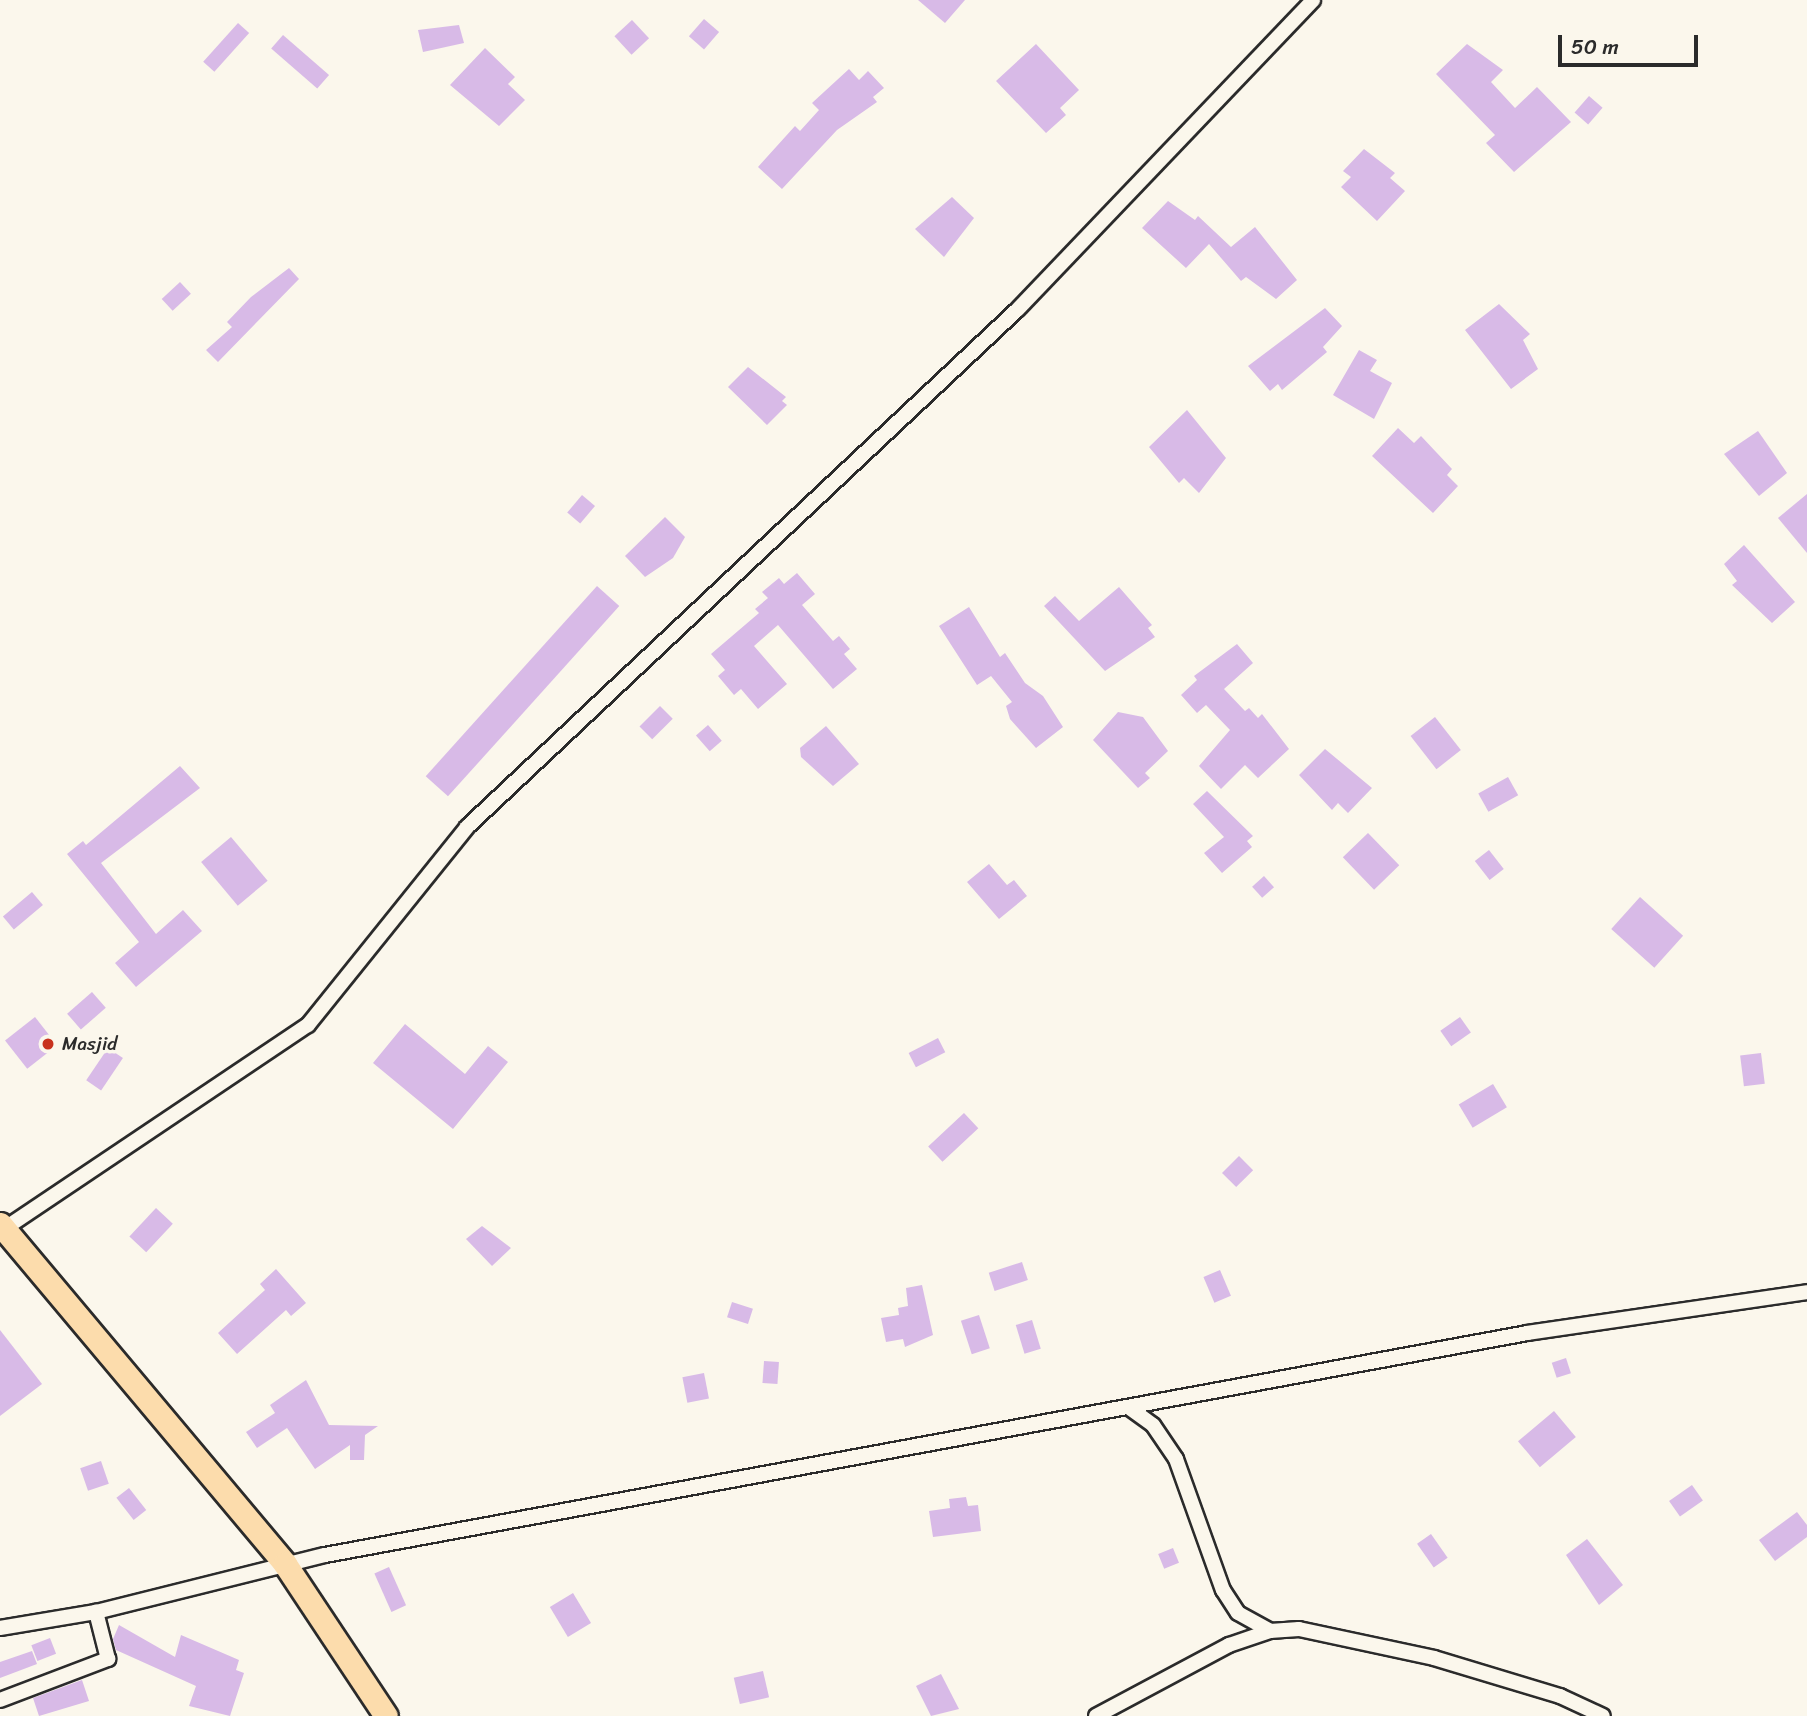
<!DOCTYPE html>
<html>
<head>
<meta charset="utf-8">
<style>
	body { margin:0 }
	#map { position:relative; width:1807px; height:1716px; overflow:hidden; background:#fbf7ec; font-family:Sriracha,sans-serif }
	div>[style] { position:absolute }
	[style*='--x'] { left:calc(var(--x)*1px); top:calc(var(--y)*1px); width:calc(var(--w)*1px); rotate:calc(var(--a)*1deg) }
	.building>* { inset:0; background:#d8bae7; transform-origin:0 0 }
	.roads { filter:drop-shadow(2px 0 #2b2b2b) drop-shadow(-2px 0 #2b2b2b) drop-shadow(0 2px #2b2b2b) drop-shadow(0 -2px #2b2b2b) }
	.minor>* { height:14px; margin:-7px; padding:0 7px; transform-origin:7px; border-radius:7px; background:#fbf7ec }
	.primary>* { height:23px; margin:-11.5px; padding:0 11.5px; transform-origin:11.5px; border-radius:11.5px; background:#fcdcac }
	.dots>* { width:19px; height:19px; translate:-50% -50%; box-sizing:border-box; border:4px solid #fbf7ec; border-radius:50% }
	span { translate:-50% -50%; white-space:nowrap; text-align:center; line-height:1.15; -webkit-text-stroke:7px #fbf7ec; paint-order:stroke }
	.poi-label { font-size:19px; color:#2b2b2b }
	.left { translate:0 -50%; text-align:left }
	.scale { position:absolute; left:1558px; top:35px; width:140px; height:32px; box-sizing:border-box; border:4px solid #2b2b2b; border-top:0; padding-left:9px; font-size:21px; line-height:24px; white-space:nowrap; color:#2b2b2b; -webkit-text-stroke:5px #fbf7ec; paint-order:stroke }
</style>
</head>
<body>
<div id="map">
	<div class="building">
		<div style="clip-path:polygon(918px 0,965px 0,945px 23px)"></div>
		<div style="left:704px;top:19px;width:20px;height:23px;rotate:41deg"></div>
		<div style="left:632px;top:20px;width:25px;height:24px;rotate:47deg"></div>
		<div style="left:238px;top:23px;width:15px;height:52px;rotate:42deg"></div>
		<div style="clip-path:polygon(459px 25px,464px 43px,423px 52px,418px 30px)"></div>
		<div style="left:283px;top:35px;width:61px;height:18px;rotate:41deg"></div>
		<div style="clip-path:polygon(1036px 44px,1079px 90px,1060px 108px,1066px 115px,1046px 133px,996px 81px)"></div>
		<div style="clip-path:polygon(1467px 44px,1503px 70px,1491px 82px,1515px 108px,1537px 87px,1571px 122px,1514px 172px,1486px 143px,1495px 135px,1436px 74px)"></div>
		<div style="clip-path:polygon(485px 48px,515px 77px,508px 84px,525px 100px,499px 126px,450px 85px)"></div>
		<div style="clip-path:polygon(849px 69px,859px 80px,868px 71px,884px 88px,873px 97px,877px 102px,837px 130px,782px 189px,758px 167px,795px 126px,800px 131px,819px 110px,812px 103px)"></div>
		<div style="left:1589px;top:96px;width:18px;height:22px;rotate:41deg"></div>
		<div style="clip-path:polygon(1364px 149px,1395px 173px,1390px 178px,1405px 191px,1377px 221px,1341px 187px,1351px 177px,1343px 171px)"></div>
		<div style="clip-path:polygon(952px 197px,974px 218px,944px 257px,915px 229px)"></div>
		<div style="clip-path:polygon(1168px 201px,1195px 220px,1198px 216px,1231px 247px,1255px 227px,1297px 280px,1276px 299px,1246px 277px,1241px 281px,1209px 244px,1186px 268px,1142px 228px)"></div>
		<div style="clip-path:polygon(289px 268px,299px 279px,218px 362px,206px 350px,232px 327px,227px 322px,251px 297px)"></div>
		<div style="left:180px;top:282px;width:16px;height:25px;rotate:47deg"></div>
		<div style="clip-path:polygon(1499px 304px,1530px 334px,1523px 340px,1538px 369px,1511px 389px,1465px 330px)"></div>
		<div style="clip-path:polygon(1325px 308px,1342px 326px,1323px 347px,1327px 352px,1282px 390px,1278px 384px,1270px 391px,1248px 366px)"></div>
		<div style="clip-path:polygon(1359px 350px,1377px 360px,1370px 371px,1392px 383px,1374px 419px,1333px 395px)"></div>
		<div style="clip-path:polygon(748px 367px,786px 397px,782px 401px,787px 405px,767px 425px,728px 387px)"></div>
		<div style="clip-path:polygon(1187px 410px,1226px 458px,1199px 493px,1184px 478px,1179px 483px,1149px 447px)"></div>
		<div style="clip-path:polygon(1398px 428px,1414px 443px,1421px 436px,1452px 469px,1447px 475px,1458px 486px,1433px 513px,1372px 456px)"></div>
		<div style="clip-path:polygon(1758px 431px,1787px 473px,1759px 496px,1724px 454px)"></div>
		<div style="clip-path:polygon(1807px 494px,1807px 553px,1778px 518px)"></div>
		<div style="left:582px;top:495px;width:17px;height:23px;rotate:40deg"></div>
		<div style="clip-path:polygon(665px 517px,685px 537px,673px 558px,645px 577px,625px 556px)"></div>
		<div style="clip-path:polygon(1744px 545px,1795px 602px,1772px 623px,1732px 585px,1737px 581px,1724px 564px)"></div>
		<div style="clip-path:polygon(797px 573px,815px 594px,802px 605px,833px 641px,839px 636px,850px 649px,844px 654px,857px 669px,833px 689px,778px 625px,754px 646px,787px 684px,758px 709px,741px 689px,734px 695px,718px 676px,725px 670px,711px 654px,759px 613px,755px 609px,768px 598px,762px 592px,779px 578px,784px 584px)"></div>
		<div style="left:597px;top:586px;width:30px;height:256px;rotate:42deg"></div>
		<div style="clip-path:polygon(1119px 587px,1152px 625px,1148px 628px,1155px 637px,1105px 671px,1044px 606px,1055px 596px,1079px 621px)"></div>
		<div style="clip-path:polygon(969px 607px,1000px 657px,1005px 653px,1025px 683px,1043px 696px,1063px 727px,1036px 748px,1010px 719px,1006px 706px,1012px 702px,991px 676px,977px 685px,939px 626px)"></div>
		<div style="clip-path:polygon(1237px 644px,1253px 663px,1224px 689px,1245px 711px,1249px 708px,1258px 718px,1262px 714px,1289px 749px,1258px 778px,1245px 765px,1221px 789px,1199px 766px,1230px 730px,1206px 705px,1197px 713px,1181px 695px,1197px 680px,1194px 676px)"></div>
		<div style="left:660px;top:706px;width:18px;height:29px;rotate:45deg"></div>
		<div style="clip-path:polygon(1118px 712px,1143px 717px,1168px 751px,1145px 773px,1150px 778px,1138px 788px,1093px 740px)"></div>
		<div style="left:1435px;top:717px;width:42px;height:31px;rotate:52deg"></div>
		<div style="left:708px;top:725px;width:21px;height:16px;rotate:49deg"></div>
		<div style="clip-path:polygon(826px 726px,859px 764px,833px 786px,801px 757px,800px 748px)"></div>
		<div style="clip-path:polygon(1325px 749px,1372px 788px,1348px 813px,1338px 803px,1332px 810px,1299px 775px)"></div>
		<div style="clip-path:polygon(180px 766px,200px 788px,101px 863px,156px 934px,183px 910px,202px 931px,136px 987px,115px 963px,139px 942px,67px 854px,83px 841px,86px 845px)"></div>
		<div style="left:1508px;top:777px;width:21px;height:34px;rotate:61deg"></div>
		<div style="clip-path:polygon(1207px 791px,1253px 836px,1247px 841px,1252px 847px,1222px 873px,1204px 853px,1224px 837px,1193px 804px)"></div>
		<div style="left:1368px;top:833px;width:45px;height:35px;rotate:46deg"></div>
		<div style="left:231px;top:837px;width:57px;height:39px;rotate:50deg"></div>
		<div style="left:1489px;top:850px;width:24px;height:18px;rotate:52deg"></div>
		<div style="clip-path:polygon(989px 864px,1007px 885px,1014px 880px,1027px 896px,999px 919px,967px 882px)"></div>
		<div style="left:1264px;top:876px;width:15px;height:16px;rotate:48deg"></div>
		<div style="left:32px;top:892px;width:17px;height:38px;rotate:50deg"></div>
		<div style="left:1640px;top:897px;width:58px;height:43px;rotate:42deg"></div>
		<div style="left:92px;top:992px;width:21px;height:33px;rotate:49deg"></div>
		<div style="left:35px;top:1017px;width:36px;height:38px;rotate:52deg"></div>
		<div style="left:1460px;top:1017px;width:19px;height:24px;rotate:55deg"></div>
		<div style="clip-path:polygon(405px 1024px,465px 1074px,488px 1046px,508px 1062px,453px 1129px,373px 1063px)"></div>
		<div style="left:938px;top:1038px;width:16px;height:33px;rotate:63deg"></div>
		<div style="left:108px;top:1048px;width:18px;height:39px;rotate:34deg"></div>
		<div style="left:1761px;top:1053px;width:31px;height:21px;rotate:83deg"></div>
		<div style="left:1493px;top:1084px;width:27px;height:40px;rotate:59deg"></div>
		<div style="left:964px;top:1113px;width:21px;height:49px;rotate:47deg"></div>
		<div style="left:1239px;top:1156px;width:20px;height:24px;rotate:45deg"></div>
		<div style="left:156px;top:1208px;width:23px;height:39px;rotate:43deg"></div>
		<div style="clip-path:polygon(482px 1226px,511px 1248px,492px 1266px,466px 1239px)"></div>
		<div style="left:1022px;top:1262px;width:19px;height:35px;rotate:72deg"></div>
		<div style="clip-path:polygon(276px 1269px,306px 1303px,291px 1316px,286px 1310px,237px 1354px,218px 1333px,265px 1290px,260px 1284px)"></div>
		<div style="left:1220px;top:1270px;width:28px;height:18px;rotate:67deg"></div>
		<div style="clip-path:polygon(922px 1285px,933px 1335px,905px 1347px,903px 1339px,886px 1342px,881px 1318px,899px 1315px,898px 1308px,908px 1306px,906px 1288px)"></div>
		<div style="left:732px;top:1302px;width:22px;height:16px;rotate:18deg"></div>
		<div style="left:979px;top:1315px;width:35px;height:19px;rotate:72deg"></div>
		<div style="left:1032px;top:1320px;width:30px;height:17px;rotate:73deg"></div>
		<div style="clip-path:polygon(0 1330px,42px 1384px,0 1416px)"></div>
		<div style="left:1566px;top:1358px;width:16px;height:15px;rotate:72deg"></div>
		<div style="left:764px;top:1361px;width:15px;height:22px;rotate:4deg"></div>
		<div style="left:704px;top:1373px;width:26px;height:22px;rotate:79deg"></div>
		<div style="clip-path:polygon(306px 1380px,329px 1425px,378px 1426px,365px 1435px,364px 1460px,350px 1460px,350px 1445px,315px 1469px,287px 1428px,257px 1448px,246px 1432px,275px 1413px,270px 1405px)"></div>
		<div style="left:1554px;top:1411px;width:34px;height:47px;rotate:50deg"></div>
		<div style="left:101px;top:1461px;width:24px;height:22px;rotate:71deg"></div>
		<div style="left:1692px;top:1485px;width:19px;height:28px;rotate:55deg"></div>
		<div style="left:129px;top:1488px;width:28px;height:16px;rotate:52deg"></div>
		<div style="clip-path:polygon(966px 1497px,968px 1506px,978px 1505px,981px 1531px,933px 1537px,929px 1511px,950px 1508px,949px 1499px)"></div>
		<div style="clip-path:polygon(1797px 1512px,1807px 1525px,1807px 1537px,1775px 1561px,1759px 1540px)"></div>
		<div style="left:1431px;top:1534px;width:29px;height:17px;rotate:55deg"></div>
		<div style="clip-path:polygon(1587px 1539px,1623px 1585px,1599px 1605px,1566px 1555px)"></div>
		<div style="left:1173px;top:1548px;width:16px;height:16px;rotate:68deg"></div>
		<div style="left:389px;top:1567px;width:42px;height:16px;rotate:66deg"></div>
		<div style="left:573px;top:1593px;width:35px;height:27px;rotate:59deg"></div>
		<div style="clip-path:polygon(119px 1625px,175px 1657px,181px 1635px,239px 1660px,236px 1670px,244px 1673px,230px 1716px,189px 1706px,196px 1686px,116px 1650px,113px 1639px)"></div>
		<div style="left:50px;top:1638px;width:17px;height:20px;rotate:69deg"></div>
		<div style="clip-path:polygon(32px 1651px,37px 1664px,0 1678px,0 1662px)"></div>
		<div style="left:763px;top:1671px;width:27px;height:30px;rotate:77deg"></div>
		<div style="clip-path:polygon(941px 1674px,959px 1709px,931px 1716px,916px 1686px)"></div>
		<div style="clip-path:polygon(82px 1680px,89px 1701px,39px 1716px,33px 1698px)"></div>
	</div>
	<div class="roads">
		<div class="minor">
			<div style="--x:4;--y:1229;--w:366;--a:-33.9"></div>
			<div style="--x:308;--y:1025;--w:254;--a:-51.2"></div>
			<div style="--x:467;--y:827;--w:756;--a:-43.23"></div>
			<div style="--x:1018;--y:309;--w:427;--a:-46.3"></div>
			<div style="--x:1131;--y:1409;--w:27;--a:36"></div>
			<div style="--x:1153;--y:1425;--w:41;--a:55.9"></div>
			<div style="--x:1176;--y:1459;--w:139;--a:70.3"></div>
			<div style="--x:1223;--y:1590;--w:27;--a:57"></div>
			<div style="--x:1238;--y:1613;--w:37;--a:29"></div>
			<div style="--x:0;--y:1628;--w:97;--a:-9.5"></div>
			<div style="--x:96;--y:1612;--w:236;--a:-14"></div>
			<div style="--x:325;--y:1555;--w:1222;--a:-10.46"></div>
			<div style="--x:1527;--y:1333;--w:283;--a:-8.3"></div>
			<div style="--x:0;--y:1700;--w:116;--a:-20.8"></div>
			<div style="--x:108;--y:1659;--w:49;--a:-104.3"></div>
			<div style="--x:1096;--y:1716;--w:151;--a:-28.1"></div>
			<div style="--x:1229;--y:1645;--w:43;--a:-18.9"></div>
			<div style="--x:1270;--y:1631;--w:29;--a:-4"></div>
			<div style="--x:1299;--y:1629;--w:138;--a:12.1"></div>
			<div style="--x:1434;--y:1658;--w:132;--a:16.8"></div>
			<div style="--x:1560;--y:1696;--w:47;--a:24.9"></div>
		</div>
		<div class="primary">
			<div style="--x:0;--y:1224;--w:444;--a:50"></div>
			<div style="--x:285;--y:1564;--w:182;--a:56.4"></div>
		</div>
	</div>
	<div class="dots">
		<div style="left:48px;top:1044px;background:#c8321e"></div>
	</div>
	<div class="poi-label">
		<span class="left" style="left:62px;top:1044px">Masjid</span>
	</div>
	<div class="scale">50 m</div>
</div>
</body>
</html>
